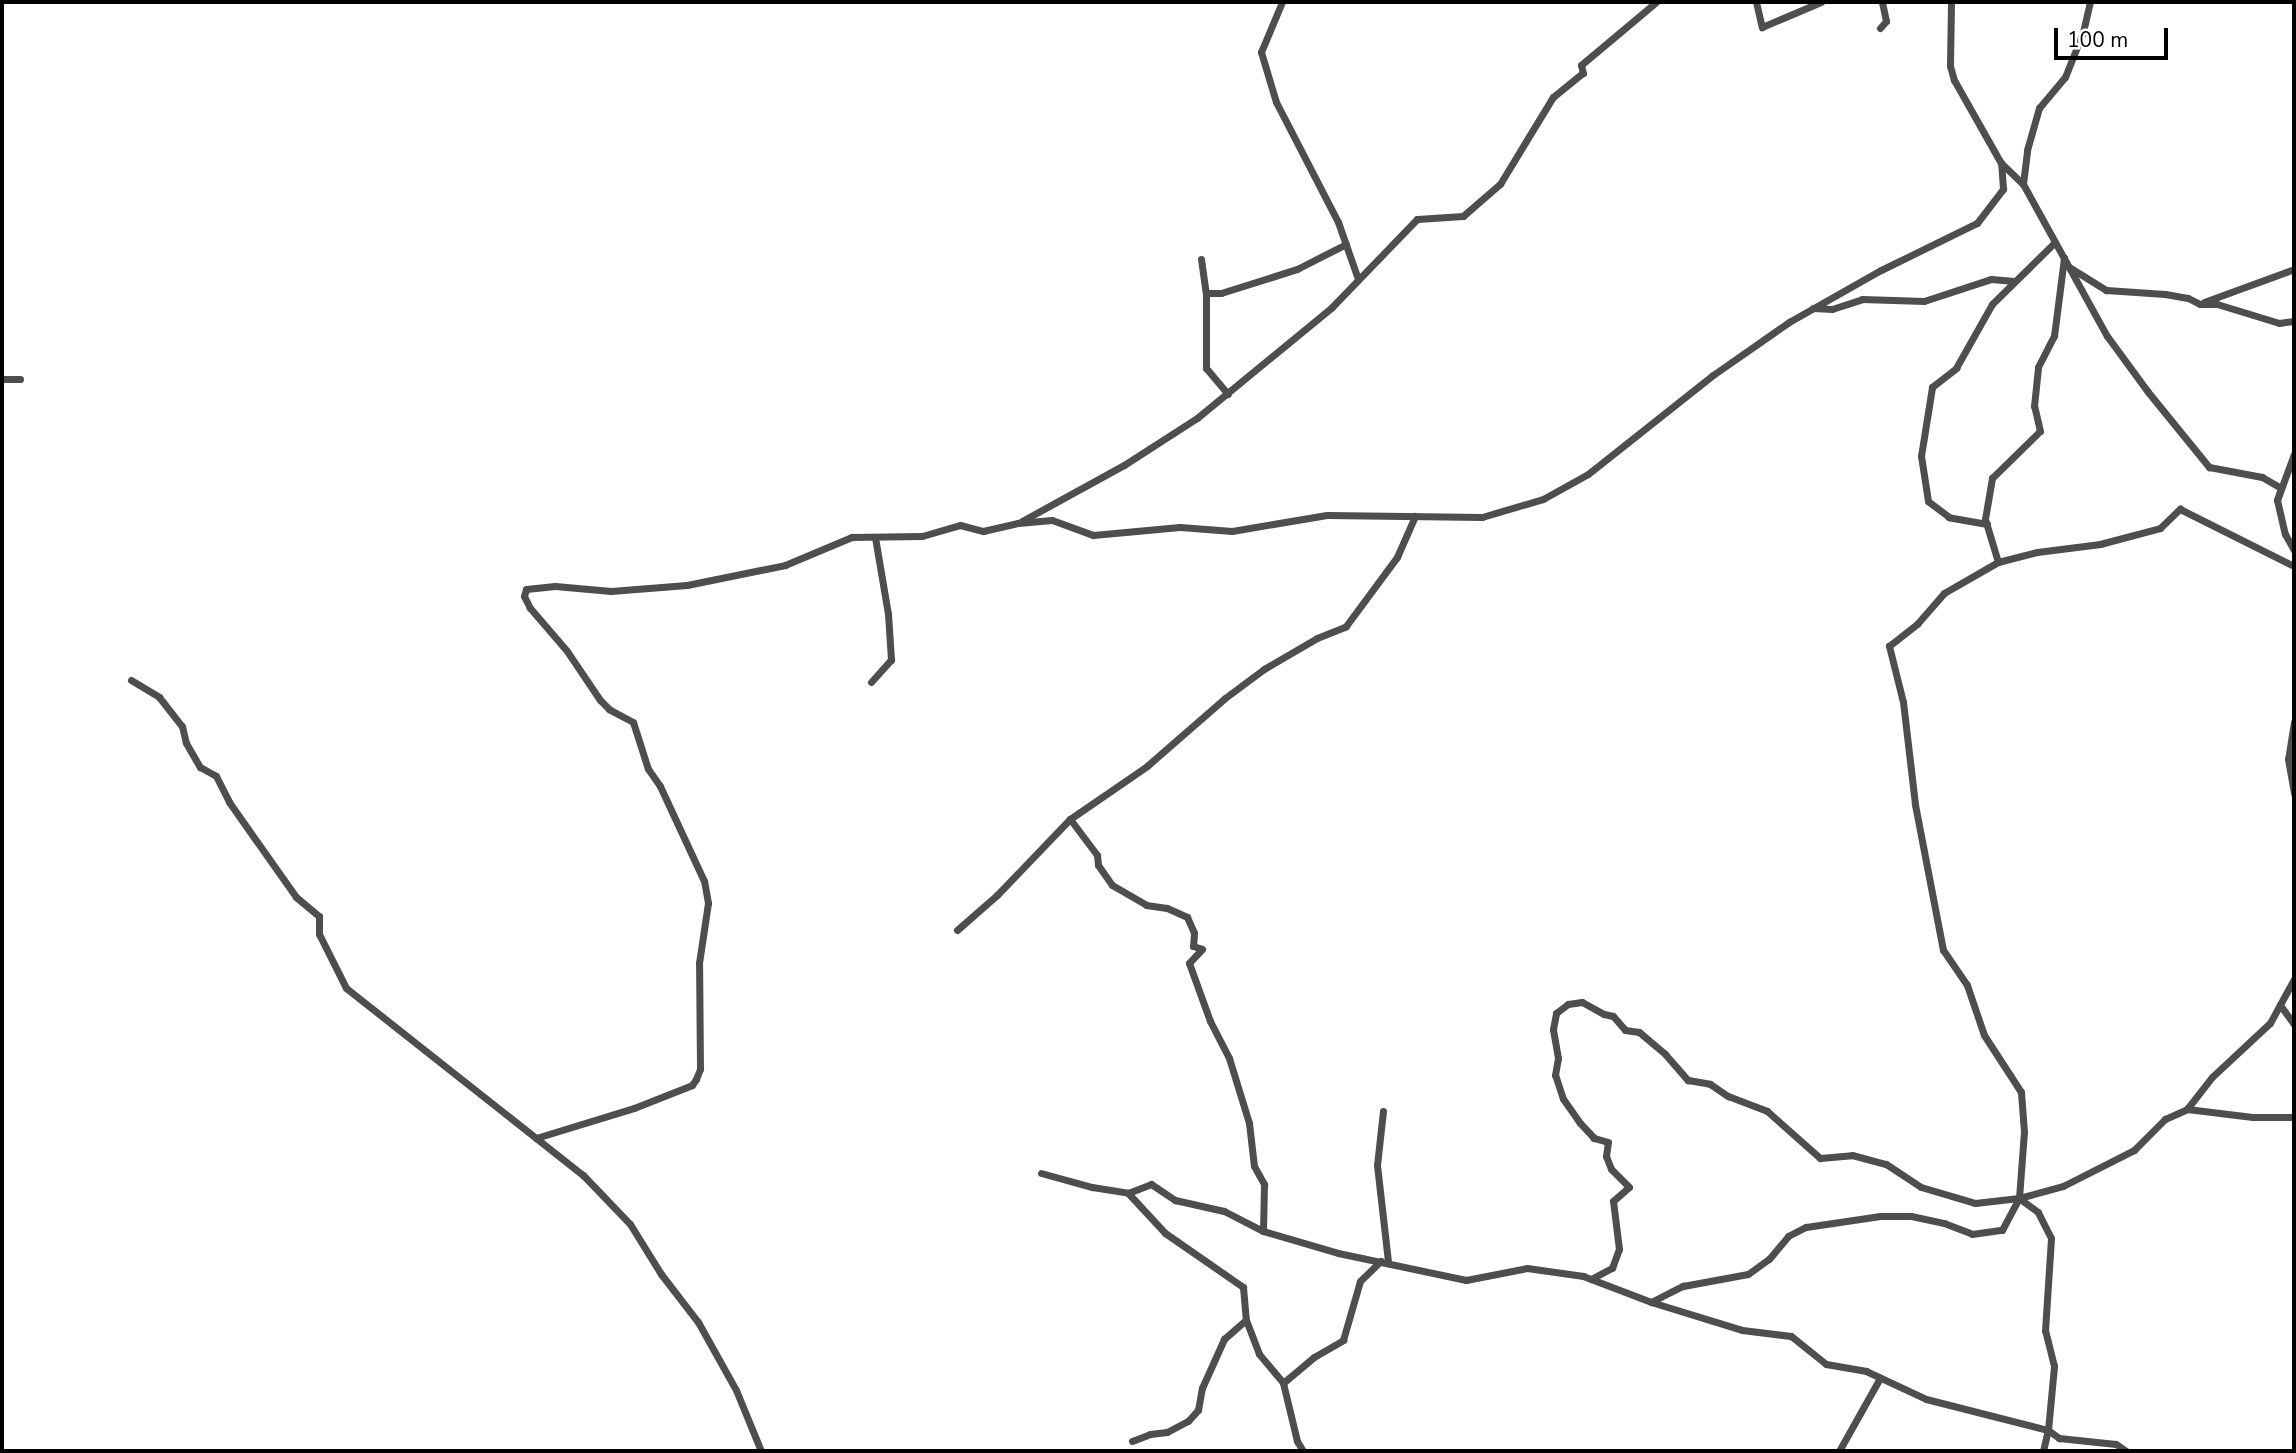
<!DOCTYPE html>
<html>
<head>
<meta charset="utf-8">
<style>
	body { margin:0 }
	#map { position:relative; width:2296px; height:1453px; overflow:hidden; background:#fff; font-family:"Nunito Sans",sans-serif }
	div>[style] { position:absolute }
	[style*='--x'] { left:calc(var(--x)*1px); top:calc(var(--y)*1px); width:calc(var(--w)*1px); rotate:calc(var(--a)*1deg) }
	.minor>* { height:7px; margin:-3.5px; padding:0 3.5px; transform-origin:3.5px; border-radius:3.5px; background:#4e4e4e }
	span { translate:-50% -50%; white-space:nowrap; text-align:center; line-height:1.15; -webkit-text-stroke:7px #fff; paint-order:stroke }
	.frame { position:absolute; inset:0; border:4px solid #000; pointer-events:none }
	.scale { position:absolute; left:2054px; top:28px; width:114px; height:32px; box-sizing:border-box; border:4px solid #000; border-top:0; padding-left:9px; font-size:21px; line-height:24px; white-space:nowrap; color:#000; -webkit-text-stroke:5px #fff; paint-order:stroke }
</style>
</head>
<body>
<div id="map">
	<div class="minor">
		<div style="--x:1282;--y:2;--w:54;--a:112.8"></div>
		<div style="--x:1261;--y:52;--w:52;--a:73.3"></div>
		<div style="--x:1276;--y:102;--w:135;--a:62.7"></div>
		<div style="--x:1338;--y:222;--w:60;--a:70.7"></div>
		<div style="--x:1756;--y:2;--w:26;--a:77"></div>
		<div style="--x:1762;--y:27;--w:64;--a:-23"></div>
		<div style="--x:1951;--y:2;--w:64;--a:90.9"></div>
		<div style="--x:1950;--y:66;--w:15;--a:74"></div>
		<div style="--x:1954;--y:80;--w:95;--a:60.5"></div>
		<div style="--x:1880;--y:28;--w:9;--a:-49"></div>
		<div style="--x:1886;--y:21;--w:19;--a:-102"></div>
		<div style="--x:2023;--y:184;--w:34;--a:-83"></div>
		<div style="--x:2027;--y:150;--w:44;--a:-74.1"></div>
		<div style="--x:2039;--y:108;--w:40;--a:-50"></div>
		<div style="--x:2065;--y:77;--w:48;--a:-68.2"></div>
		<div style="--x:2083;--y:32;--w:31;--a:-77"></div>
		<div style="--x:1201;--y:259;--w:34;--a:82"></div>
		<div style="--x:1206;--y:293;--w:15;--a:0"></div>
		<div style="--x:1221;--y:293;--w:80;--a:-17.5"></div>
		<div style="--x:1297;--y:269;--w:55;--a:-27"></div>
		<div style="--x:2069;--y:267;--w:44;--a:31.9"></div>
		<div style="--x:2106;--y:290;--w:59;--a:3.9"></div>
		<div style="--x:2165;--y:294;--w:23;--a:10"></div>
		<div style="--x:2188;--y:298;--w:13;--a:27"></div>
		<div style="--x:2200;--y:304;--w:17;--a:0"></div>
		<div style="--x:2217;--y:304;--w:65;--a:17"></div>
		<div style="--x:2279;--y:323;--w:15;--a:-8"></div>
		<div style="--x:1206;--y:293;--w:75;--a:90"></div>
		<div style="--x:1206;--y:368;--w:34;--a:50"></div>
		<div style="--x:2204;--y:302;--w:96;--a:-20.1"></div>
		<div style="--x:1813;--y:308;--w:19;--a:3"></div>
		<div style="--x:1832;--y:309;--w:32;--a:-18"></div>
		<div style="--x:1862;--y:299;--w:62;--a:1.8"></div>
		<div style="--x:1924;--y:301;--w:71;--a:-18.2"></div>
		<div style="--x:1991;--y:279;--w:23;--a:5"></div>
		<div style="--x:2;--y:379;--w:18;--a:0"></div>
		<div style="--x:2294;--y:454;--w:49;--a:110.3"></div>
		<div style="--x:2277;--y:500;--w:35;--a:77"></div>
		<div style="--x:2285;--y:534;--w:18;--a:61"></div>
		<div style="--x:1022;--y:521;--w:116;--a:-28.8"></div>
		<div style="--x:1124;--y:465;--w:87;--a:-32.8"></div>
		<div style="--x:1197;--y:418;--w:175;--a:-39.4"></div>
		<div style="--x:1332;--y:307;--w:122;--a:-46"></div>
		<div style="--x:1417;--y:219;--w:46;--a:-3.7"></div>
		<div style="--x:1463;--y:216;--w:49;--a:-40.9"></div>
		<div style="--x:1500;--y:184;--w:102;--a:-58.7"></div>
		<div style="--x:1553;--y:97;--w:38;--a:-39"></div>
		<div style="--x:1583;--y:73;--w:8;--a:-104"></div>
		<div style="--x:1581;--y:65;--w:98;--a:-40"></div>
		<div style="--x:1987;--y:524;--w:39;--a:-170"></div>
		<div style="--x:1949;--y:517;--w:26;--a:-143"></div>
		<div style="--x:1928;--y:501;--w:46;--a:-98.8"></div>
		<div style="--x:1921;--y:456;--w:70;--a:-80.9"></div>
		<div style="--x:1932;--y:387;--w:31;--a:-38"></div>
		<div style="--x:1956;--y:368;--w:73;--a:-60.6"></div>
		<div style="--x:1992;--y:304;--w:88;--a:-44.5"></div>
		<div style="--x:1998;--y:562;--w:45;--a:-106.8"></div>
		<div style="--x:1985;--y:519;--w:42;--a:-80.3"></div>
		<div style="--x:1992;--y:478;--w:67;--a:-44.4"></div>
		<div style="--x:2040;--y:431;--w:26;--a:-103"></div>
		<div style="--x:2034;--y:406;--w:39;--a:-84"></div>
		<div style="--x:2038;--y:367;--w:35;--a:-63"></div>
		<div style="--x:2054;--y:336;--w:79;--a:-82.7"></div>
		<div style="--x:131;--y:680;--w:33;--a:31"></div>
		<div style="--x:159;--y:697;--w:37;--a:52"></div>
		<div style="--x:182;--y:726;--w:17;--a:77"></div>
		<div style="--x:186;--y:743;--w:28;--a:60"></div>
		<div style="--x:200;--y:767;--w:18;--a:29"></div>
		<div style="--x:216;--y:776;--w:29;--a:63"></div>
		<div style="--x:229;--y:802;--w:116;--a:54.8"></div>
		<div style="--x:296;--y:897;--w:30;--a:40"></div>
		<div style="--x:319;--y:916;--w:18;--a:90"></div>
		<div style="--x:319;--y:934;--w:60;--a:63.4"></div>
		<div style="--x:346;--y:988;--w:302;--a:38.3"></div>
		<div style="--x:583;--y:1175;--w:68;--a:46.2"></div>
		<div style="--x:630;--y:1224;--w:59;--a:58.2"></div>
		<div style="--x:661;--y:1274;--w:61;--a:52.4"></div>
		<div style="--x:698;--y:1322;--w:78;--a:60.8"></div>
		<div style="--x:736;--y:1390;--w:66;--a:67.7"></div>
		<div style="--x:871;--y:682;--w:30;--a:-48"></div>
		<div style="--x:891;--y:660;--w:46;--a:-93.7"></div>
		<div style="--x:888;--y:614;--w:78;--a:-99.6"></div>
		<div style="--x:2294;--y:722;--w:37;--a:99"></div>
		<div style="--x:2288;--y:759;--w:35;--a:80"></div>
		<div style="--x:1070;--y:819;--w:45;--a:53.1"></div>
		<div style="--x:1097;--y:855;--w:10;--a:84"></div>
		<div style="--x:1098;--y:865;--w:24;--a:55"></div>
		<div style="--x:1112;--y:885;--w:39;--a:30"></div>
		<div style="--x:1146;--y:905;--w:21;--a:8"></div>
		<div style="--x:1167;--y:908;--w:22;--a:24"></div>
		<div style="--x:1187;--y:917;--w:17;--a:66"></div>
		<div style="--x:1194;--y:933;--w:13;--a:94"></div>
		<div style="--x:1193;--y:946;--w:9;--a:18"></div>
		<div style="--x:1202;--y:949;--w:19;--a:133"></div>
		<div style="--x:1189;--y:963;--w:62;--a:70.1"></div>
		<div style="--x:1210;--y:1021;--w:42;--a:62.8"></div>
		<div style="--x:1229;--y:1058;--w:68;--a:72.9"></div>
		<div style="--x:1249;--y:1123;--w:43;--a:83.4"></div>
		<div style="--x:1254;--y:1166;--w:21;--a:61"></div>
		<div style="--x:1264;--y:1184;--w:47;--a:91.2"></div>
		<div style="--x:957;--y:930;--w:53;--a:-41.2"></div>
		<div style="--x:997;--y:895;--w:105;--a:-46.2"></div>
		<div style="--x:1070;--y:819;--w:93;--a:-34.5"></div>
		<div style="--x:1147;--y:766;--w:103;--a:-41.1"></div>
		<div style="--x:1225;--y:698;--w:49;--a:-36.6"></div>
		<div style="--x:1264;--y:669;--w:61;--a:-30.3"></div>
		<div style="--x:1317;--y:638;--w:31;--a:-22"></div>
		<div style="--x:1346;--y:626;--w:86;--a:-53.5"></div>
		<div style="--x:1397;--y:557;--w:45;--a:-66.3"></div>
		<div style="--x:2280;--y:1005;--w:24;--a:54"></div>
		<div style="--x:2187;--y:1109;--w:41;--a:-52"></div>
		<div style="--x:2212;--y:1077;--w:79;--a:-43"></div>
		<div style="--x:2270;--y:1023;--w:50;--a:-61.4"></div>
		<div style="--x:1383;--y:1111;--w:54;--a:96.3"></div>
		<div style="--x:1377;--y:1165;--w:98;--a:83.5"></div>
		<div style="--x:536;--y:1138;--w:102;--a:-17"></div>
		<div style="--x:634;--y:1108;--w:62;--a:-21.6"></div>
		<div style="--x:692;--y:1085;--w:7;--a:-56"></div>
		<div style="--x:696;--y:1079;--w:11;--a:-68"></div>
		<div style="--x:700;--y:1069;--w:106;--a:-90.5"></div>
		<div style="--x:699;--y:963;--w:61;--a:-81.5"></div>
		<div style="--x:708;--y:903;--w:22;--a:-100"></div>
		<div style="--x:704;--y:881;--w:105;--a:-114.9"></div>
		<div style="--x:660;--y:786;--w:21;--a:-125"></div>
		<div style="--x:648;--y:769;--w:49;--a:-107.7"></div>
		<div style="--x:633;--y:722;--w:27;--a:-152"></div>
		<div style="--x:609;--y:709;--w:13;--a:-135"></div>
		<div style="--x:600;--y:700;--w:59;--a:-124"></div>
		<div style="--x:567;--y:651;--w:57;--a:-130.7"></div>
		<div style="--x:530;--y:608;--w:13;--a:-117"></div>
		<div style="--x:524;--y:596;--w:7;--a:-74"></div>
		<div style="--x:526;--y:589;--w:29;--a:-6"></div>
		<div style="--x:555;--y:586;--w:56;--a:5.1"></div>
		<div style="--x:611;--y:591;--w:76;--a:-4.5"></div>
		<div style="--x:687;--y:585;--w:100;--a:-11.5"></div>
		<div style="--x:785;--y:565;--w:73;--a:-22.7"></div>
		<div style="--x:852;--y:537;--w:70;--a:-0.8"></div>
		<div style="--x:922;--y:536;--w:40;--a:-16"></div>
		<div style="--x:960;--y:525;--w:24;--a:15"></div>
		<div style="--x:983;--y:531;--w:36;--a:-13"></div>
		<div style="--x:1018;--y:523;--w:34;--a:-5"></div>
		<div style="--x:1052;--y:520;--w:44;--a:20.1"></div>
		<div style="--x:1093;--y:535;--w:87;--a:-5.3"></div>
		<div style="--x:1180;--y:527;--w:52;--a:4.4"></div>
		<div style="--x:1232;--y:531;--w:96;--a:-9.6"></div>
		<div style="--x:1327;--y:515;--w:155;--a:0.7"></div>
		<div style="--x:1482;--y:517;--w:64;--a:-16.4"></div>
		<div style="--x:1543;--y:499;--w:51;--a:-29.1"></div>
		<div style="--x:1588;--y:474;--w:159;--a:-38.4"></div>
		<div style="--x:1713;--y:375;--w:93;--a:-34.9"></div>
		<div style="--x:1789;--y:322;--w:106;--a:-29.5"></div>
		<div style="--x:1881;--y:270;--w:107;--a:-26.1"></div>
		<div style="--x:1977;--y:223;--w:43;--a:-52.6"></div>
		<div style="--x:2003;--y:189;--w:26;--a:-94"></div>
		<div style="--x:2001;--y:163;--w:30;--a:44"></div>
		<div style="--x:2023;--y:184;--w:174;--a:61.1"></div>
		<div style="--x:2107;--y:336;--w:69;--a:53.8"></div>
		<div style="--x:2148;--y:392;--w:97;--a:50.9"></div>
		<div style="--x:2209;--y:467;--w:54;--a:10.7"></div>
		<div style="--x:2262;--y:477;--w:22;--a:30"></div>
		<div style="--x:2281;--y:488;--w:13;--a:108"></div>
		<div style="--x:1041;--y:1173;--w:53;--a:15.4"></div>
		<div style="--x:1092;--y:1187;--w:36;--a:9"></div>
		<div style="--x:1128;--y:1193;--w:25;--a:-21"></div>
		<div style="--x:1151;--y:1184;--w:29;--a:34"></div>
		<div style="--x:1175;--y:1200;--w:50;--a:12.7"></div>
		<div style="--x:1224;--y:1211;--w:44;--a:27.1"></div>
		<div style="--x:1263;--y:1231;--w:78;--a:16.3"></div>
		<div style="--x:1338;--y:1253;--w:131;--a:11.9"></div>
		<div style="--x:1466;--y:1280;--w:62;--a:-11.1"></div>
		<div style="--x:1527;--y:1268;--w:57;--a:8.1"></div>
		<div style="--x:1583;--y:1276;--w:73;--a:20.9"></div>
		<div style="--x:1651;--y:1302;--w:95;--a:17.1"></div>
		<div style="--x:1742;--y:1330;--w:49;--a:7"></div>
		<div style="--x:1791;--y:1336;--w:45;--a:38.7"></div>
		<div style="--x:1826;--y:1364;--w:41;--a:9.9"></div>
		<div style="--x:1866;--y:1371;--w:66;--a:25"></div>
		<div style="--x:1926;--y:1399;--w:126;--a:14.3"></div>
		<div style="--x:2048;--y:1430;--w:14;--a:36"></div>
		<div style="--x:2059;--y:1438;--w:57;--a:6"></div>
		<div style="--x:2116;--y:1444;--w:12;--a:35"></div>
		<div style="--x:1128;--y:1193;--w:54;--a:47.2"></div>
		<div style="--x:1165;--y:1233;--w:95;--a:34.7"></div>
		<div style="--x:1243;--y:1287;--w:33;--a:85"></div>
		<div style="--x:1246;--y:1320;--w:36;--a:69"></div>
		<div style="--x:1259;--y:1354;--w:38;--a:50"></div>
		<div style="--x:1283;--y:1383;--w:60;--a:76.4"></div>
		<div style="--x:1297;--y:1441;--w:12;--a:59"></div>
		<div style="--x:1591;--y:1279;--w:24;--a:-28"></div>
		<div style="--x:1612;--y:1268;--w:20;--a:-70"></div>
		<div style="--x:1619;--y:1249;--w:48;--a:-97.1"></div>
		<div style="--x:1613;--y:1201;--w:21;--a:-41"></div>
		<div style="--x:1629;--y:1187;--w:25;--a:-135"></div>
		<div style="--x:1611;--y:1169;--w:14;--a:-111"></div>
		<div style="--x:1606;--y:1156;--w:14;--a:-82"></div>
		<div style="--x:1608;--y:1142;--w:15;--a:-164"></div>
		<div style="--x:1594;--y:1138;--w:21;--a:-133"></div>
		<div style="--x:1580;--y:1123;--w:29;--a:-125"></div>
		<div style="--x:1563;--y:1099;--w:25;--a:-108"></div>
		<div style="--x:1555;--y:1075;--w:17;--a:-80"></div>
		<div style="--x:1558;--y:1058;--w:29;--a:-100"></div>
		<div style="--x:1553;--y:1029;--w:16;--a:-79"></div>
		<div style="--x:1556;--y:1013;--w:15;--a:-37"></div>
		<div style="--x:1568;--y:1004;--w:14;--a:-8"></div>
		<div style="--x:1582;--y:1002;--w:25;--a:29"></div>
		<div style="--x:1604;--y:1014;--w:9;--a:13"></div>
		<div style="--x:1613;--y:1016;--w:18;--a:49"></div>
		<div style="--x:1625;--y:1030;--w:14;--a:8"></div>
		<div style="--x:1639;--y:1032;--w:34;--a:40"></div>
		<div style="--x:1665;--y:1054;--w:35;--a:49"></div>
		<div style="--x:1688;--y:1080;--w:22;--a:10"></div>
		<div style="--x:1710;--y:1084;--w:22;--a:34"></div>
		<div style="--x:1728;--y:1096;--w:42;--a:21"></div>
		<div style="--x:1767;--y:1111;--w:71;--a:41.6"></div>
		<div style="--x:1820;--y:1158;--w:32;--a:-5"></div>
		<div style="--x:1852;--y:1155;--w:35;--a:15"></div>
		<div style="--x:1886;--y:1164;--w:42;--a:33.3"></div>
		<div style="--x:1921;--y:1187;--w:56;--a:16.5"></div>
		<div style="--x:1975;--y:1203;--w:44;--a:-6.5"></div>
		<div style="--x:1651;--y:1302;--w:36;--a:-27"></div>
		<div style="--x:1683;--y:1286;--w:66;--a:-10.5"></div>
		<div style="--x:1748;--y:1274;--w:26;--a:-36"></div>
		<div style="--x:1769;--y:1259;--w:30;--a:-50"></div>
		<div style="--x:1788;--y:1236;--w:20;--a:-27"></div>
		<div style="--x:1806;--y:1227;--w:75;--a:-8.5"></div>
		<div style="--x:1880;--y:1216;--w:31;--a:0"></div>
		<div style="--x:1911;--y:1216;--w:34;--a:12"></div>
		<div style="--x:1944;--y:1223;--w:30;--a:21"></div>
		<div style="--x:1972;--y:1234;--w:30;--a:-8"></div>
		<div style="--x:2002;--y:1230;--w:36;--a:-62"></div>
		<div style="--x:2019;--y:1198;--w:66;--a:-85.7"></div>
		<div style="--x:2024;--y:1132;--w:40;--a:-94.3"></div>
		<div style="--x:2021;--y:1092;--w:68;--a:-123"></div>
		<div style="--x:1984;--y:1035;--w:53;--a:-108.8"></div>
		<div style="--x:1967;--y:985;--w:42;--a:-124.4"></div>
		<div style="--x:1943;--y:950;--w:149;--a:-100.9"></div>
		<div style="--x:1915;--y:804;--w:103;--a:-96.7"></div>
		<div style="--x:1903;--y:702;--w:58;--a:-104"></div>
		<div style="--x:1889;--y:646;--w:36;--a:-38"></div>
		<div style="--x:1917;--y:624;--w:41;--a:-48.9"></div>
		<div style="--x:1944;--y:593;--w:62;--a:-29.9"></div>
		<div style="--x:1998;--y:562;--w:40;--a:-14.4"></div>
		<div style="--x:2037;--y:552;--w:64;--a:-7.2"></div>
		<div style="--x:2100;--y:544;--w:62;--a:-14.9"></div>
		<div style="--x:2160;--y:528;--w:28;--a:-44"></div>
		<div style="--x:2180;--y:509;--w:127;--a:26.6"></div>
		<div style="--x:1283;--y:1383;--w:40;--a:-40"></div>
		<div style="--x:1314;--y:1357;--w:34;--a:-30"></div>
		<div style="--x:1343;--y:1340;--w:61;--a:-73.9"></div>
		<div style="--x:1360;--y:1281;--w:29;--a:-44"></div>
		<div style="--x:1132;--y:1441;--w:19;--a:-21"></div>
		<div style="--x:1150;--y:1434;--w:17;--a:-7"></div>
		<div style="--x:1167;--y:1432;--w:24;--a:-28"></div>
		<div style="--x:1188;--y:1421;--w:15;--a:-48"></div>
		<div style="--x:1198;--y:1410;--w:22;--a:-80"></div>
		<div style="--x:1202;--y:1388;--w:54;--a:-65.8"></div>
		<div style="--x:1224;--y:1339;--w:29;--a:-41"></div>
		<div style="--x:1839;--y:1451;--w:84;--a:-60.7"></div>
		<div style="--x:2043;--y:1451;--w:22;--a:-77"></div>
		<div style="--x:2048;--y:1430;--w:64;--a:-84.6"></div>
		<div style="--x:2054;--y:1366;--w:36;--a:-104"></div>
		<div style="--x:2045;--y:1331;--w:93;--a:-86.3"></div>
		<div style="--x:2051;--y:1238;--w:29;--a:-117"></div>
		<div style="--x:2038;--y:1212;--w:24;--a:-144"></div>
		<div style="--x:2019;--y:1198;--w:46;--a:-15.3"></div>
		<div style="--x:2063;--y:1186;--w:80;--a:-26.9"></div>
		<div style="--x:2134;--y:1150;--w:44;--a:-45"></div>
		<div style="--x:2165;--y:1119;--w:24;--a:-24"></div>
		<div style="--x:2187;--y:1109;--w:66;--a:6.9"></div>
		<div style="--x:2253;--y:1117;--w:41;--a:0"></div>
	</div>
	<div class="frame"></div>
	<div class="scale">100 m</div>
</div>
</body>
</html>
